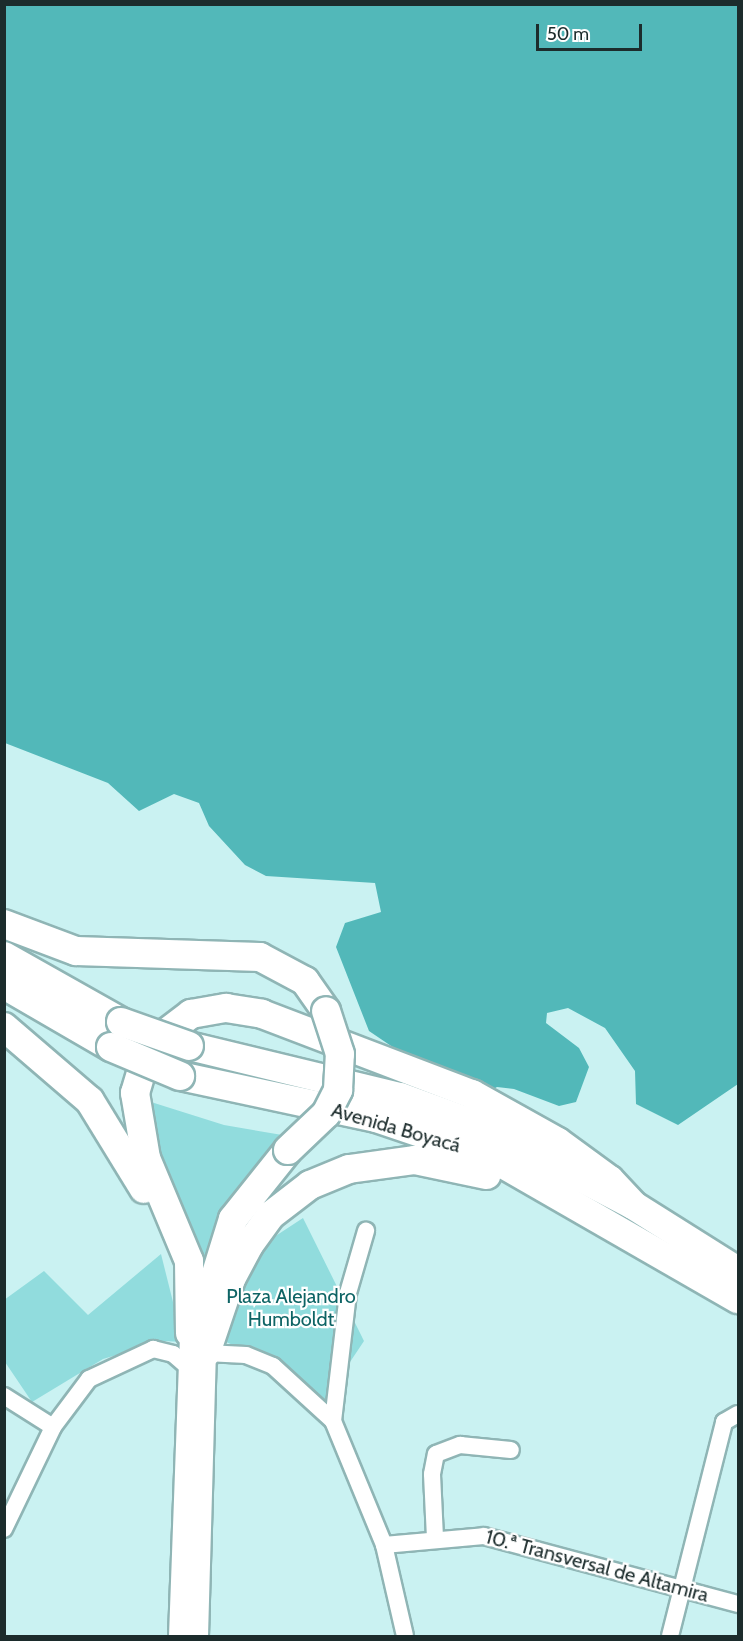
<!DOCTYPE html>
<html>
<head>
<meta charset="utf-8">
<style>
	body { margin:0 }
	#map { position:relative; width:743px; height:1641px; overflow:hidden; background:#caf2f2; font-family:Cabin,sans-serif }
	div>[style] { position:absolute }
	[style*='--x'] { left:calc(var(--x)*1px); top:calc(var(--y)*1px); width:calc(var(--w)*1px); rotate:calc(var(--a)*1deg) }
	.green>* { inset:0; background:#91dcdd }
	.forest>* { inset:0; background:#52b8b9 }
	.roads { filter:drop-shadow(2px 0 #8fb5b5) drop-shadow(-2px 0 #8fb5b5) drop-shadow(0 2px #8fb5b5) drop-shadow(0 -2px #8fb5b5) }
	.minor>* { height:16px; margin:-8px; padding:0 8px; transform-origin:8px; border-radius:8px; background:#fff }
	.tertiary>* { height:20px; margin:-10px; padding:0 10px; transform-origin:10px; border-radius:10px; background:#fff }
	.motorway>* { height:28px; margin:-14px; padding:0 14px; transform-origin:14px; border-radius:14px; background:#fff }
	.bridges { filter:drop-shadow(2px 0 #8fb5b5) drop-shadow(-2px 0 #8fb5b5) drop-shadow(0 2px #8fb5b5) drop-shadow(0 -2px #8fb5b5) }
	.motorway-bridge>* { height:28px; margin:-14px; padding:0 14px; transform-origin:14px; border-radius:14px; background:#fff }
	span { translate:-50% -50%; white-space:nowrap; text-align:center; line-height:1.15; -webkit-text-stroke:4.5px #fff; paint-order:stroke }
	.street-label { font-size:20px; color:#1c2c2c }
	.park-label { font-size:20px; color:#0e6465 }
	.frame { position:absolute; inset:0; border:6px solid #1c2c2c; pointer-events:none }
	.scale { position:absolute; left:536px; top:24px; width:106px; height:27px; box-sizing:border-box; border:3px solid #1c2c2c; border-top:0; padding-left:8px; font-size:18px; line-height:21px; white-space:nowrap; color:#1c2c2c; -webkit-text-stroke:4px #fff; paint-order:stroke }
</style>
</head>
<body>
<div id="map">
	<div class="green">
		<div style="clip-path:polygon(151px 1102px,224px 1125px,300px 1138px,202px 1282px,161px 1167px)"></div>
		<div style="clip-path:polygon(303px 1218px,364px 1341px,324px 1401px,284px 1368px,224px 1341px,236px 1291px,274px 1237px)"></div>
		<div style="clip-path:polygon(161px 1254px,183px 1342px,164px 1341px,103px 1359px,32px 1402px,5px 1362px,4px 1300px,44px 1271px,88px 1315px)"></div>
	</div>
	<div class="forest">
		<div style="clip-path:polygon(4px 5px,738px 5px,738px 1084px,678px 1125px,636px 1104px,635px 1071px,605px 1028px,568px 1008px,547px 1013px,546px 1023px,579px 1048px,589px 1067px,576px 1102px,559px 1106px,514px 1089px,497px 1087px,483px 1095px,400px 1052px,369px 1031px,336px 947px,345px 923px,381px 912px,375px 883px,266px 876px,245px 865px,209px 826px,199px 803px,174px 794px,139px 811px,108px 783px,5px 743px)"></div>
	</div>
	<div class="roads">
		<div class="minor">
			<div style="--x:206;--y:1353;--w:40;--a:2.9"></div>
			<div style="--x:246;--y:1355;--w:29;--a:22"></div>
			<div style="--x:273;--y:1366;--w:81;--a:42.5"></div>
			<div style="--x:333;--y:1421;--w:134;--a:67.6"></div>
			<div style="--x:384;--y:1545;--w:93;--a:77"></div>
			<div style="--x:4;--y:1396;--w:58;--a:32.3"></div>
			<div style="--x:333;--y:1421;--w:129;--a:-83.3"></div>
			<div style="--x:348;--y:1293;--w:65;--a:-73.8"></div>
			<div style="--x:4;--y:1529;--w:113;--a:-64.3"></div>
			<div style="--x:53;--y:1427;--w:60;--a:-53.1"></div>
			<div style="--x:89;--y:1379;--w:71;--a:-25.1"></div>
			<div style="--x:153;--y:1349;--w:21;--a:14"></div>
			<div style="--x:173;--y:1354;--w:18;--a:41"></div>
			<div style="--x:435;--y:1538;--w:64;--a:-92.7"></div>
			<div style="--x:432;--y:1474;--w:20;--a:-79"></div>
			<div style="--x:436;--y:1454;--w:26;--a:-21"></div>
			<div style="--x:460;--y:1445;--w:51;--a:5.6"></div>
			<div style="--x:384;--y:1545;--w:100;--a:-5.1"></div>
			<div style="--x:484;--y:1536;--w:263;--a:15"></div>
			<div style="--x:670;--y:1636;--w:221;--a:-75.8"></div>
			<div style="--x:724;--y:1422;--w:16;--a:-30"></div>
		</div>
		<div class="tertiary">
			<div style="--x:179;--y:1636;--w:303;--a:-87.9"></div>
			<div style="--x:198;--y:1636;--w:283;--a:-88.4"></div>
		</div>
		<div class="motorway">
			<div style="--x:4;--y:924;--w:77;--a:20.6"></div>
			<div style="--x:76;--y:951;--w:184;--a:1.9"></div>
			<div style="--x:260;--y:957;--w:51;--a:28.1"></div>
			<div style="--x:305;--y:981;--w:37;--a:55"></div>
			<div style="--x:4;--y:956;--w:134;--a:29.4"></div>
			<div style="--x:4;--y:985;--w:124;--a:30.1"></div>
			<div style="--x:4;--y:1027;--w:113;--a:40.7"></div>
			<div style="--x:90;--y:1101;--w:103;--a:58.5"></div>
			<div style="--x:189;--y:1046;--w:217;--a:13.6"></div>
			<div style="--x:400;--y:1097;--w:96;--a:20.1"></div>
			<div style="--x:490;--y:1130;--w:161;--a:27.7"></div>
			<div style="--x:633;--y:1205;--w:124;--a:32.2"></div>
			<div style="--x:180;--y:1076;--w:200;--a:12.1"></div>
			<div style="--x:376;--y:1118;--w:119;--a:18.6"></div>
			<div style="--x:489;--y:1156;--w:287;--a:29.9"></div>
			<div style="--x:206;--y:1306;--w:91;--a:-72.8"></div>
			<div style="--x:233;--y:1219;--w:88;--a:-51.4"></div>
			<div style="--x:190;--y:1333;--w:72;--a:-90.8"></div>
			<div style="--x:189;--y:1261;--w:112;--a:-112.7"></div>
			<div style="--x:146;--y:1158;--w:66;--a:-99.6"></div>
			<div style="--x:135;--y:1093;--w:49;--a:-73.4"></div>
			<div style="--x:149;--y:1046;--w:53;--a:-37.3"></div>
			<div style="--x:191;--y:1014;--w:36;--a:-10"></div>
			<div style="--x:226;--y:1008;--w:36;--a:9"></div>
			<div style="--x:262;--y:1014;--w:225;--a:20.9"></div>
			<div style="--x:472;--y:1094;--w:98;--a:29.2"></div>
			<div style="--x:558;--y:1142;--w:64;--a:36.2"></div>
			<div style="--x:610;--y:1180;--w:34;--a:47"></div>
			<div style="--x:206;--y:1353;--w:78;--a:-71.3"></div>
			<div style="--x:231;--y:1279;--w:38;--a:-62"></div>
			<div style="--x:249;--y:1245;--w:37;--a:-54"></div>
			<div style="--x:271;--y:1215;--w:49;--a:-37.6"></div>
			<div style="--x:310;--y:1185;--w:42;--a:-22.3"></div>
			<div style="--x:349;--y:1169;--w:67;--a:-7.8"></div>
			<div style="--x:415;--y:1160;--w:73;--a:11.9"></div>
		</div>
	</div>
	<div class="bridges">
		<div class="motorway-bridge">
			<div style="--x:121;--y:1022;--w:72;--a:19.4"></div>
			<div style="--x:111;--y:1047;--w:75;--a:22.8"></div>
			<div style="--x:288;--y:1150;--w:52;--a:-43.5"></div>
			<div style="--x:326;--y:1114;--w:27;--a:-63"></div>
			<div style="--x:338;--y:1090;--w:36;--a:-87"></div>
			<div style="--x:340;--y:1054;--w:45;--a:-108"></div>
		</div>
	</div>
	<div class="street-label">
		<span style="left:396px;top:1128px;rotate:16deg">Avenida Boyacá</span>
		<span style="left:597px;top:1566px;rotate:15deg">10.ª Transversal de Altamira</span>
	</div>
	<div class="park-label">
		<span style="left:291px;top:1308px">Plaza Alejandro<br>Humboldt</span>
	</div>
	<div class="frame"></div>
	<div class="scale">50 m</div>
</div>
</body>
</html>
